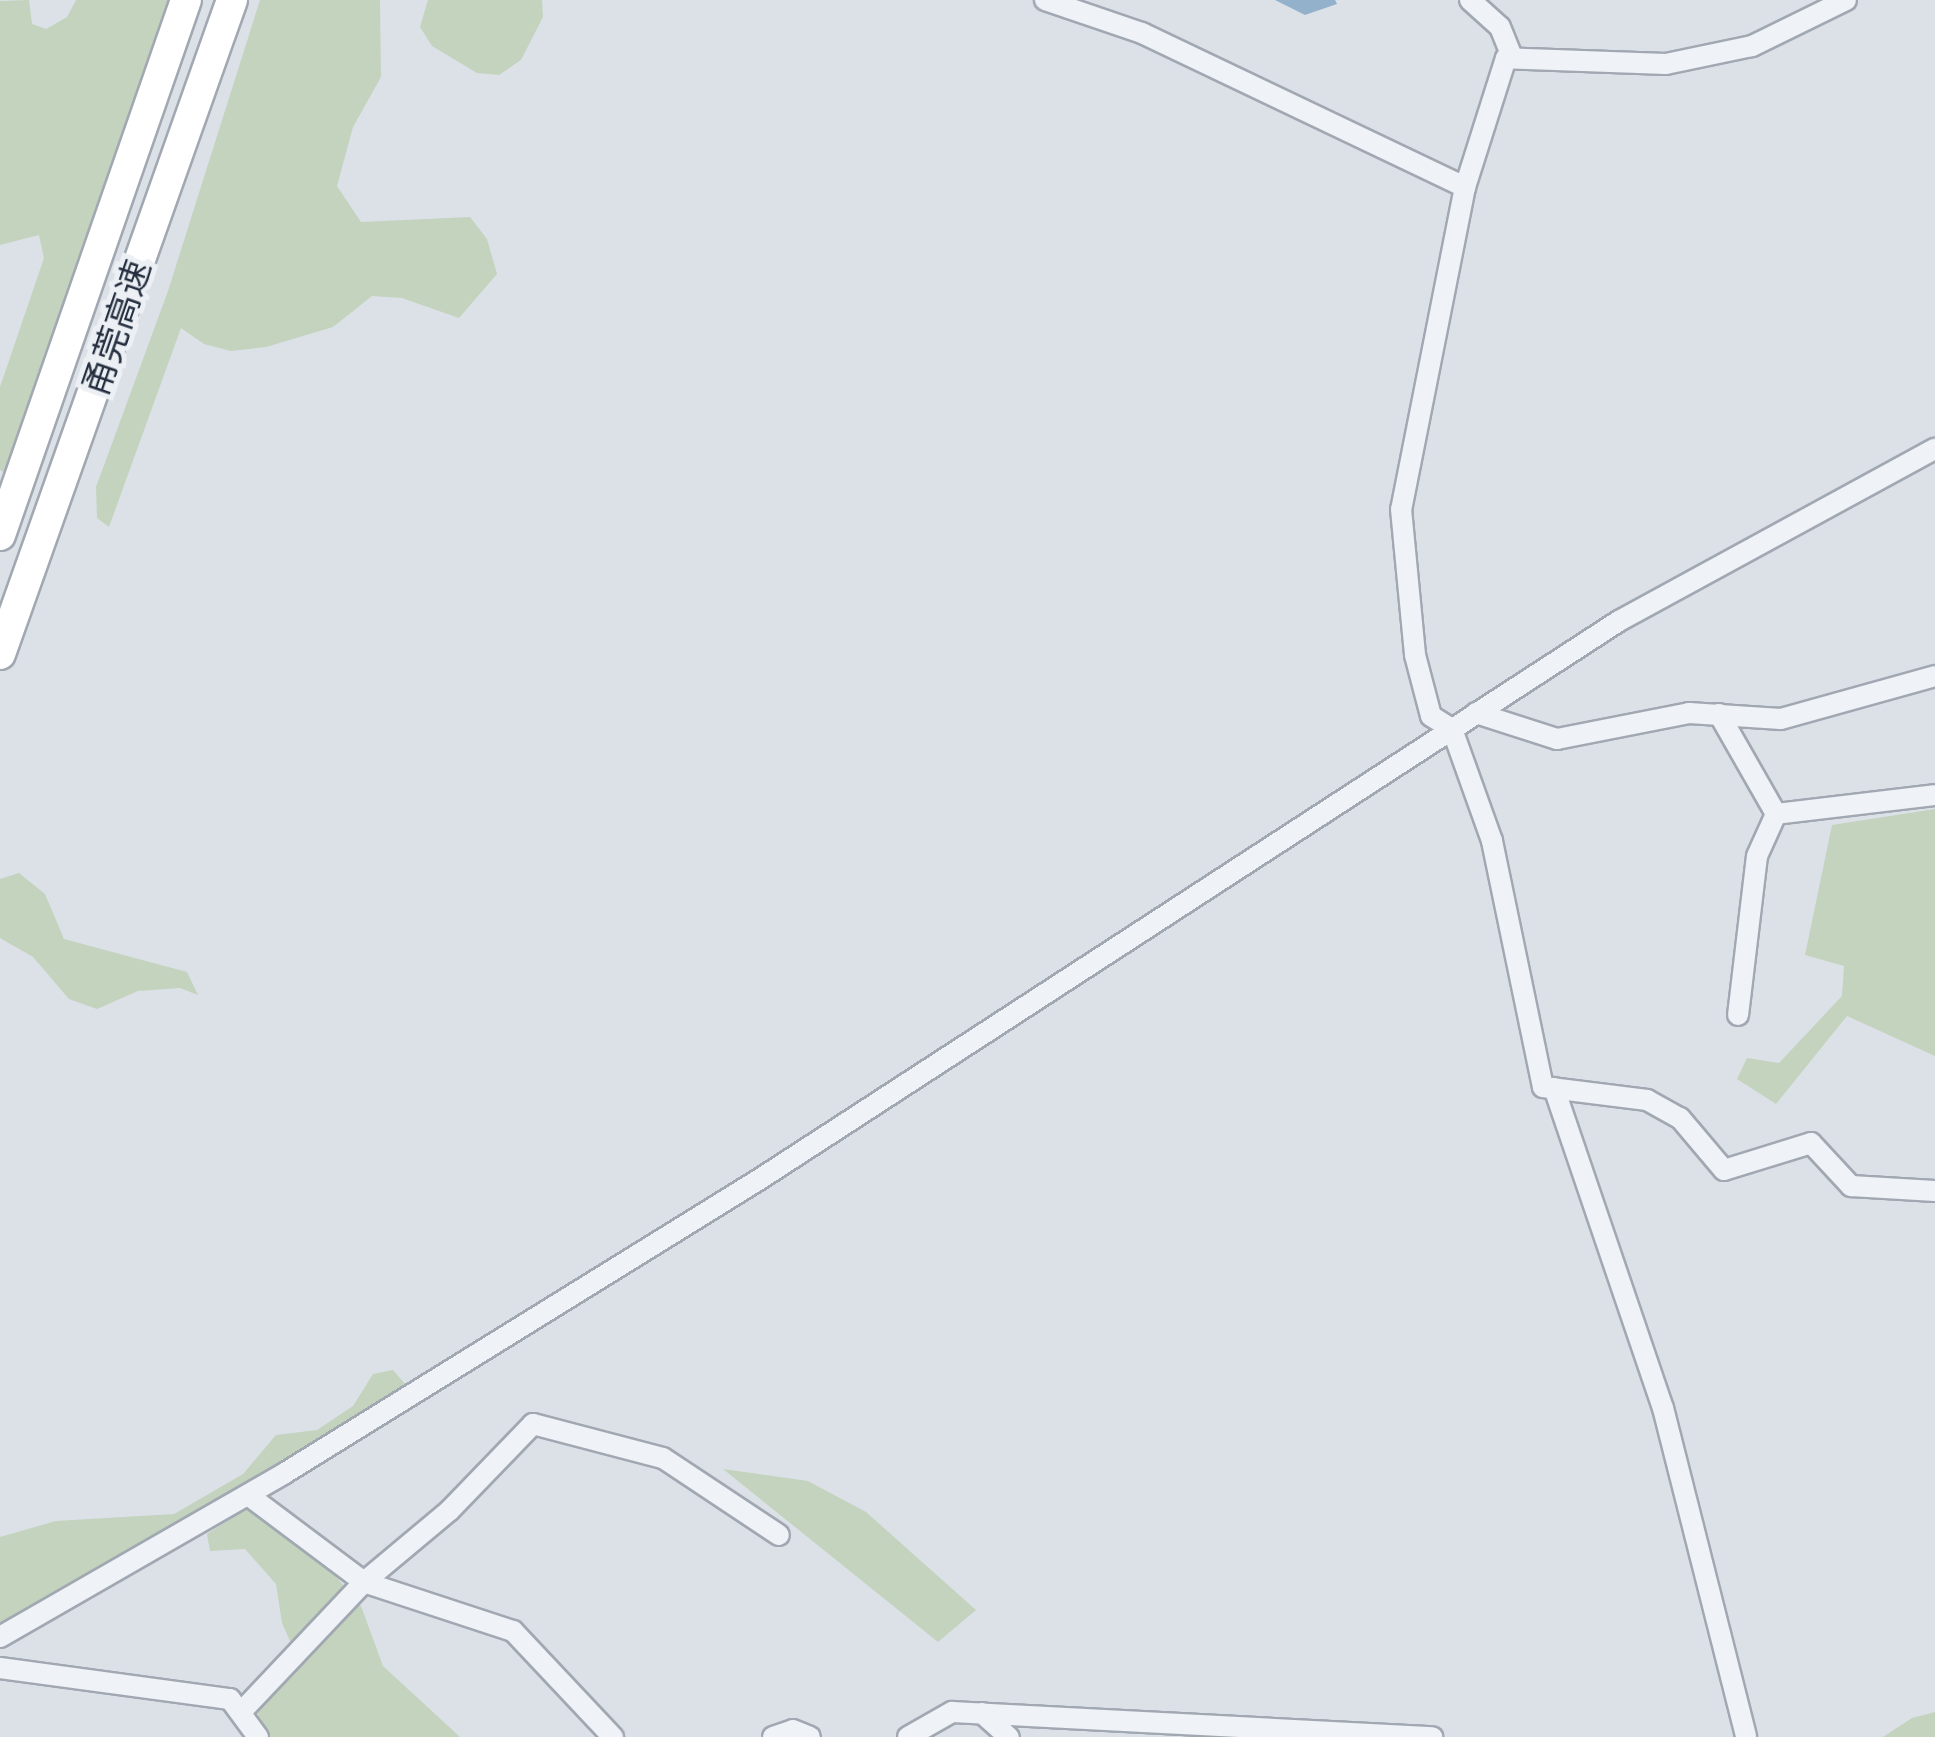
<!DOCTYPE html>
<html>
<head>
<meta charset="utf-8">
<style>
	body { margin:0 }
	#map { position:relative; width:1935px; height:1737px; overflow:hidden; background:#dce1e8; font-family:Karla,"Noto Sans SC",sans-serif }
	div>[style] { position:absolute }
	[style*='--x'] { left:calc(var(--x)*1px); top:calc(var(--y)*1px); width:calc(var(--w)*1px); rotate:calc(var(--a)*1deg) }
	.green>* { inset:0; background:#c3d3bd }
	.water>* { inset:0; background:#94b1cc }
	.roads { filter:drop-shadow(2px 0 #a1a8b2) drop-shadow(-2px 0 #a1a8b2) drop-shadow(0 2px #a1a8b2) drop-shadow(0 -2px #a1a8b2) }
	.minor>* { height:20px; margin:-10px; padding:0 10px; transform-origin:10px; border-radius:10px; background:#eff2f6 }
	.highway>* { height:30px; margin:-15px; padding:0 15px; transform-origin:15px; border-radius:15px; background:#fff }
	span { translate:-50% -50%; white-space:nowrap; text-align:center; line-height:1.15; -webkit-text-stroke:10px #ecf0f5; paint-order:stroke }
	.street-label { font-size:35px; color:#252f3f }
</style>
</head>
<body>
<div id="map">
	<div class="green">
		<div style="clip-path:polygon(29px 0,32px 24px,46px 29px,67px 17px,76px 0,170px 0,5px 473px,0 470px,0 387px,44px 258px,39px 235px,0 245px,0 1px)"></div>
		<div style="clip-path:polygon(260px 0,380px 0,381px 77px,353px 127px,337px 186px,361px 222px,470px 217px,487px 239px,497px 274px,459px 318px,402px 298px,372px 296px,333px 327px,266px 347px,231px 351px,204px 344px,181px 328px,109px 527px,97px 518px,96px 487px,168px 291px)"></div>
		<div style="clip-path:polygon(428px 0,542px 0,543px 17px,521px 60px,499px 75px,477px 73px,432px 46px,420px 27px)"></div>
		<div style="clip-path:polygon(1935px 809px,1935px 1056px,1847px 1016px,1776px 1104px,1737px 1079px,1747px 1058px,1779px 1063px,1842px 996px,1844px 966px,1805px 955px,1832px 825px)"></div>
		<div style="clip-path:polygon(19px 873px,45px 894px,64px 939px,187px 972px,198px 995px,180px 988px,138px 991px,97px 1009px,69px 999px,33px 957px,0 938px,0 879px)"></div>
		<div style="clip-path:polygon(393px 1370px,405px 1384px,187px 1522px,0 1624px,0 1537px,56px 1521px,174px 1514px,243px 1474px,276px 1435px,317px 1430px,353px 1406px,373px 1374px)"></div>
		<div style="clip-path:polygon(723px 1469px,808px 1481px,866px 1512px,976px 1610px,938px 1642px)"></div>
		<div style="clip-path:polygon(247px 1508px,320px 1558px,361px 1606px,383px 1666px,460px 1737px,268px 1737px,255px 1707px,299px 1661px,282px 1623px,276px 1584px,245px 1549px,210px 1551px,207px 1534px)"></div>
		<div style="clip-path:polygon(1935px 1712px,1935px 1737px,1883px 1737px,1912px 1718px)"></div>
	</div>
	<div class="water">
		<div style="clip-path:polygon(1275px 0,1335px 0,1337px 4px,1305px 15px)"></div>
	</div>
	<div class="roads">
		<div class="minor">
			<div style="--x:1045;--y:0;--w:102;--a:18.8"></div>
			<div style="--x:1142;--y:33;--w:358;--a:25.5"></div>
			<div style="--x:1470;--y:0;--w:40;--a:42"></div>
			<div style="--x:1500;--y:27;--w:32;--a:68"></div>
			<div style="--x:1846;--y:0;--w:105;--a:153.9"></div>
			<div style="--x:1752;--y:46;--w:88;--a:168.2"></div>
			<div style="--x:1666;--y:64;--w:160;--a:-177.9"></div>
			<div style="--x:1506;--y:58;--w:135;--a:107.6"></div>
			<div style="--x:1465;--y:187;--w:328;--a:101.2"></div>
			<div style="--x:1401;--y:509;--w:147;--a:84.5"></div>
			<div style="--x:1415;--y:655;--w:63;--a:75.3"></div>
			<div style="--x:1431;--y:716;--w:25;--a:32"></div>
			<div style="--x:1452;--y:729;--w:119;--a:70.3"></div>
			<div style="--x:1492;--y:841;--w:251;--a:78.3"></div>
			<div style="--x:1543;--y:1087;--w:105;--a:7.1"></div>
			<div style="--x:1647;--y:1100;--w:38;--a:29"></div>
			<div style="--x:1680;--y:1118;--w:68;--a:49.8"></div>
			<div style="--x:1724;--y:1170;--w:91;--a:-17.2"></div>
			<div style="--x:1811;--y:1143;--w:59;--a:47.1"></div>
			<div style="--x:1851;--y:1186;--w:84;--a:3.4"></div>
			<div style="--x:1476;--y:713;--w:85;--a:17.8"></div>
			<div style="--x:1557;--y:739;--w:135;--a:-11.1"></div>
			<div style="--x:1689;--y:713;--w:92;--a:3.7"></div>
			<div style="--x:1781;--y:719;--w:160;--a:-15.6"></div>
			<div style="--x:1719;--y:714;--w:115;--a:60.3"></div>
			<div style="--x:1776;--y:814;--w:46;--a:114.3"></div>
			<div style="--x:1757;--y:856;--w:160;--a:96.8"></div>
			<div style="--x:1776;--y:814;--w:160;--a:-6.8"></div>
			<div style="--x:1554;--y:1088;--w:338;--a:71.2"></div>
			<div style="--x:1663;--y:1408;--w:339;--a:75.8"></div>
			<div style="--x:248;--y:1495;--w:145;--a:36.9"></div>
			<div style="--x:364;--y:1582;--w:157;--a:18.2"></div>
			<div style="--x:513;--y:1631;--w:146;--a:46.7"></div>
			<div style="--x:0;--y:1637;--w:329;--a:-29.9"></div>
			<div style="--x:285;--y:1473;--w:559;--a:-31.76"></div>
			<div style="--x:760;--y:1179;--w:1024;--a:-33.01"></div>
			<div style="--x:1619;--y:621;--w:360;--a:-28.6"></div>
			<div style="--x:0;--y:1668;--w:232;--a:7.7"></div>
			<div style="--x:230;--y:1699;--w:47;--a:53.6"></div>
			<div style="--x:243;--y:1710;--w:176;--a:-46.6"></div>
			<div style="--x:364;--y:1582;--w:111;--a:-39.9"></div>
			<div style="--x:449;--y:1511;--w:121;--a:-46"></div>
			<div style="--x:533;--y:1424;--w:134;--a:14.7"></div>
			<div style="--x:663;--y:1458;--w:139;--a:33.6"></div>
			<div style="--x:982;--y:1713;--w:36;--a:42"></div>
			<div style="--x:773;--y:1737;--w:21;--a:-19"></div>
			<div style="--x:793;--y:1730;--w:18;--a:22"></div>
			<div style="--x:908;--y:1737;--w:51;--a:-29.6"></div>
			<div style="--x:952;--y:1712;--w:481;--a:3"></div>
		</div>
		<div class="highway">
			<div style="--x:0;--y:535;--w:566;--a:-70.83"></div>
			<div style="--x:0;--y:654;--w:694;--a:-70.47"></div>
		</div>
	</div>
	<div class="street-label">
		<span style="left:118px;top:328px;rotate:-71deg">甬莞高速</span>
	</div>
</div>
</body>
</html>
